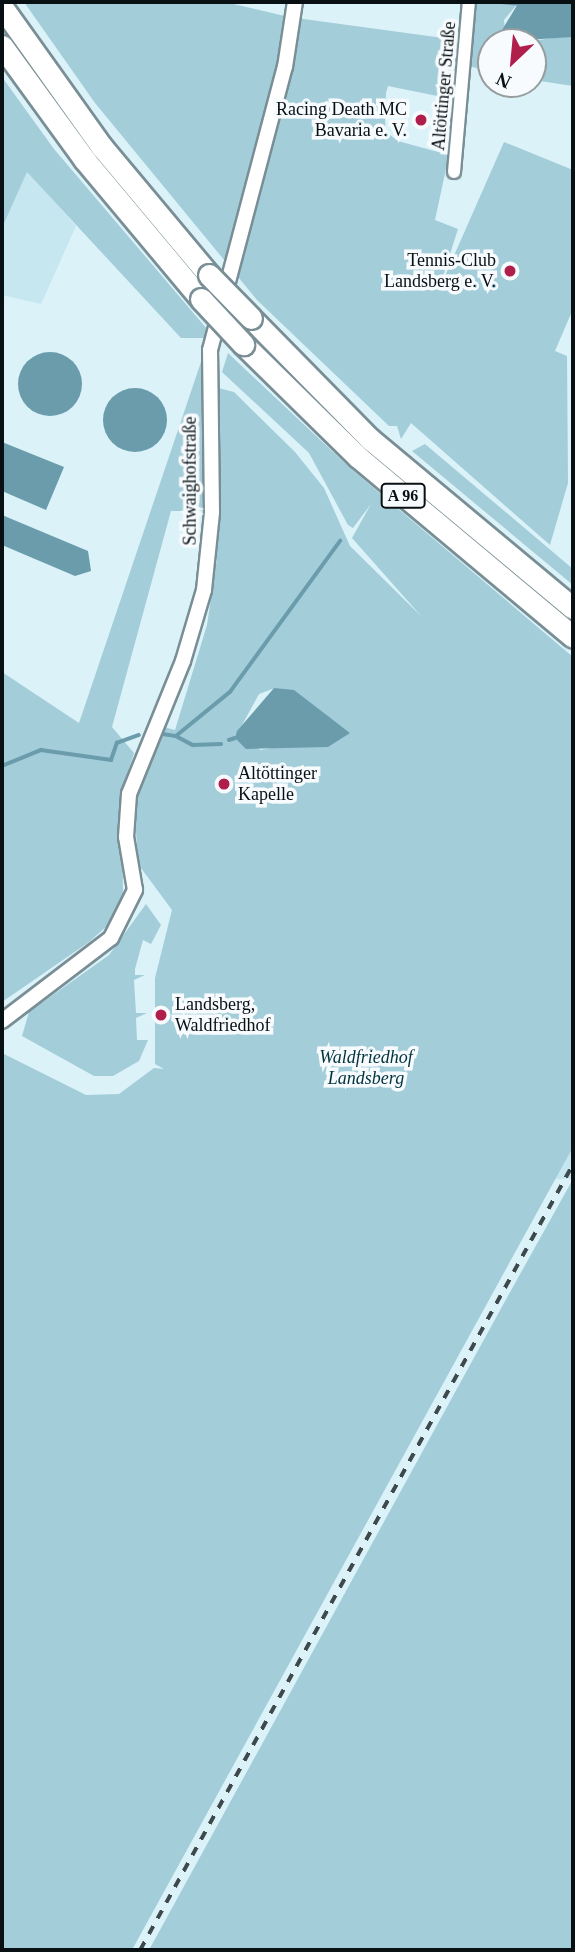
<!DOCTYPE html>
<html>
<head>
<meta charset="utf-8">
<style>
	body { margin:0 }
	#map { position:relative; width:575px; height:1952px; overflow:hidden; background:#dbf2f9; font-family:"Times New Roman",serif }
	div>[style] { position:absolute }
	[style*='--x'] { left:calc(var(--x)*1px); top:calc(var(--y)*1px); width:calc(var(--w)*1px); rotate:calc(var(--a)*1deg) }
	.built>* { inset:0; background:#c6e6f0; transform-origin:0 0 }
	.green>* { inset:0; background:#a4cdda }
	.water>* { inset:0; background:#6a9cac }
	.round { border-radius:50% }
	.stream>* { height:3.5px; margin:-1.75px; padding:0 1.75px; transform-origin:1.75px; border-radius:1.75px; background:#6a9cac }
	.roads { filter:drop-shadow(2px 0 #798e95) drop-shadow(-2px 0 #798e95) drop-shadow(0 2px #798e95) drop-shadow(0 -2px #798e95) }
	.minor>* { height:12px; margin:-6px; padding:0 6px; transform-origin:6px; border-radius:6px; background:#fff }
	.tertiary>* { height:14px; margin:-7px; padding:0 7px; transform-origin:7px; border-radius:7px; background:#fff }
	.motorway>* { height:21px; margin:-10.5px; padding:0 10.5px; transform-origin:10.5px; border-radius:10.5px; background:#fff }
	.rail>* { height:3.5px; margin-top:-1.75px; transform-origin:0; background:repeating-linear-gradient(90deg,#3d494d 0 9px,transparent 0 18px) }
	.bridges { filter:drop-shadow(2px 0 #798e95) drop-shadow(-2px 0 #798e95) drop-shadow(0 2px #798e95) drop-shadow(0 -2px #798e95) }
	.motorway-bridge>* { height:21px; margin:-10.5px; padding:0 10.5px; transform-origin:10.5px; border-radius:10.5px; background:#fff }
	.dots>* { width:19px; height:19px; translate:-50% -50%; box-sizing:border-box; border:4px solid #f7fbfd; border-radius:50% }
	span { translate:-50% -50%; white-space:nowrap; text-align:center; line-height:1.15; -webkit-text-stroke:7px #f7fbfd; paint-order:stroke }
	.shield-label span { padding:2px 5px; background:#f7fbfd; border:2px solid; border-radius:5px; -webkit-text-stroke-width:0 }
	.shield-label { font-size:16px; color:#081013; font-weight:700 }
	.street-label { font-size:18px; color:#081013 }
	.poi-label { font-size:18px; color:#081013 }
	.right { translate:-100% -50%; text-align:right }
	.left { translate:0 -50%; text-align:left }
	.park-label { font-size:18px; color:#00323e; font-style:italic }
	.frame { position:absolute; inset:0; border:4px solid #081013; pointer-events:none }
	.north { position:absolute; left:477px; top:28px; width:70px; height:70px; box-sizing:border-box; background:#f7fbfd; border:2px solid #979d9f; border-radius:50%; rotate:206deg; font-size:19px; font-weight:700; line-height:28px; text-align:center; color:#081013 }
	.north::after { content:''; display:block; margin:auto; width:24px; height:32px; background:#b01e4c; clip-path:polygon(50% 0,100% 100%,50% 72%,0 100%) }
</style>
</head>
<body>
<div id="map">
	<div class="built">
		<div style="clip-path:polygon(27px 171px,76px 226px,41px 304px,2px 295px,2px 228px)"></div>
		<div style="left:573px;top:1147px;width:32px;height:916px;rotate:90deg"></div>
	</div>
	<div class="green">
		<div style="clip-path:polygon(24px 2px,225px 2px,289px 17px,458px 40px,447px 98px,388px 86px,386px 93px,385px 131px,398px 141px,449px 155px,435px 220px,458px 229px,438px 292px,504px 142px,573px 170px,573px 309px,555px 351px,567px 356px,568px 483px,550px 545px,411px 423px,401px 439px,397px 426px,389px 426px,257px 300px,95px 103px)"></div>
		<div style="clip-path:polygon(473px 2px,519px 2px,504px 20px,506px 41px,516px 42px,491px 42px,491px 72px,469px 66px)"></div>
		<div style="clip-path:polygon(558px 37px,573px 37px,573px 86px,533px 80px,533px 42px,526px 42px)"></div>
		<div style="clip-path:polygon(2px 77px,54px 149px,207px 329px,204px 338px,181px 338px,27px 172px,2px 228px)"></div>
		<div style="clip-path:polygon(evenodd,228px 353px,350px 468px,573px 657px,573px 1147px,132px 1950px,2px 1950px,2px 1053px,86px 1095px,119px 1094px,154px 1068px,164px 1069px,155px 1064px,155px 978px,172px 910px,138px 864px,135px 814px,138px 786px,164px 727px,175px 730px,207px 625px,217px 558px,218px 388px,234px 392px,295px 452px,324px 488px,350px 546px,422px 617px,352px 538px,371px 504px,353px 528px,348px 525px,309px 453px,222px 372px,228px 353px,275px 688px,325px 715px,350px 733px,261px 750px,235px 738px,259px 694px,275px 688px)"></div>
		<div style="clip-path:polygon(202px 359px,204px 511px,171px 511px,112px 727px,134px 753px,122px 790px,123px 897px,107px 926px,89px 942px,2px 1002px,2px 672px,79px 723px)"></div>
		<div style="clip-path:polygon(425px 444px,573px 569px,573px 585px,412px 451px)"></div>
		<div style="clip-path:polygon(146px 904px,161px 925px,151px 944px,143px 940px,135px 969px,135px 975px,145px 975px,134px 980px,136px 1013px,147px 1013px,136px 1018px,137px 1040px,148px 1040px,139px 1061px,113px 1076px,94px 1076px,22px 1036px,29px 1012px,109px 955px)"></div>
		<div style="clip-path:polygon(573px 1179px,573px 1950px,149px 1950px,504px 1303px)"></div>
	</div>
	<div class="water">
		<div style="clip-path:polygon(519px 2px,573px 2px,573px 37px,506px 41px,499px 35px)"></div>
		<div class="round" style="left:18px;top:352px;width:64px;height:64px"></div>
		<div class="round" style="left:103px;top:388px;width:64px;height:64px"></div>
		<div style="clip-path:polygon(2px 442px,64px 467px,46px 510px,2px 491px)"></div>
		<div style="clip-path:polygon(2px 515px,88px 551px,91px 571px,75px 576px,2px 545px)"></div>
		<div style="clip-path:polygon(274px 688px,294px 690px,350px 733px,328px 747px,246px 749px,235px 738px,237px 731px)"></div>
	</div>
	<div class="stream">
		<div style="--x:502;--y:2;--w:19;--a:6"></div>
		<div style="--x:163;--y:734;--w:13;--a:9"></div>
		<div style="--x:176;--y:736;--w:70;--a:-39.2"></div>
		<div style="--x:230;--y:692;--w:187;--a:-53.9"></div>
		<div style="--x:176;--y:736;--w:19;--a:28"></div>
		<div style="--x:193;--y:745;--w:28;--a:-2"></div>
		<div style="--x:229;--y:740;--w:6;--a:-18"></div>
		<div style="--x:2;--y:766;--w:42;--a:-22.3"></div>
		<div style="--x:41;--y:750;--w:71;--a:8.1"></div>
		<div style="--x:111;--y:760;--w:18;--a:-71"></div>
		<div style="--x:117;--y:743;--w:23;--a:-20"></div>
	</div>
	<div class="roads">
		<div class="minor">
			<div style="--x:454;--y:172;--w:171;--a:-85"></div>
		</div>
		<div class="tertiary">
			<div style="--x:2;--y:1021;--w:137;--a:-37.3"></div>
			<div style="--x:111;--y:938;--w:54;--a:-63.4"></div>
			<div style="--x:135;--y:890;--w:54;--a:-99.6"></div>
			<div style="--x:126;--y:837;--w:43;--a:-86"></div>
			<div style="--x:129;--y:794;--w:144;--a:-67.9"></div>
			<div style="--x:183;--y:661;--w:74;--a:-73.5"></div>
			<div style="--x:204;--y:590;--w:78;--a:-84.1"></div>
			<div style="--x:212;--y:512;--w:162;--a:-90.7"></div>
			<div style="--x:210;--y:350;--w:293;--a:-75.2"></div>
			<div style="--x:285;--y:67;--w:66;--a:-81.3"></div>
		</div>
		<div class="motorway">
			<div style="--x:2;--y:7;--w:172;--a:54.5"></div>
			<div style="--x:102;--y:147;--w:167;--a:50.1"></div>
			<div style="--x:2;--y:46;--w:140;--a:54"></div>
			<div style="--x:84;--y:159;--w:182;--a:50.1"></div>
			<div style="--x:251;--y:318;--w:170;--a:45.5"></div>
			<div style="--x:370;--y:439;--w:264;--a:39.8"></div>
			<div style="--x:243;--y:344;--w:161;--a:44.5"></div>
			<div style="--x:358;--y:457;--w:280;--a:39.9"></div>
		</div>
	</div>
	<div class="rail">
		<div style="--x:140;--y:1950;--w:897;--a:-61.15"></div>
	</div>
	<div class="bridges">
		<div class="motorway-bridge">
			<div style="--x:209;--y:275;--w:60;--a:45.7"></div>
			<div style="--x:201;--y:299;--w:62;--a:47"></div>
		</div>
	</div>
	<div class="dots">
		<div style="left:421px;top:120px;background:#b01e4c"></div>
		<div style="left:510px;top:271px;background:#b01e4c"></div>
		<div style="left:224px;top:784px;background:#b01e4c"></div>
		<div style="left:161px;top:1015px;background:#b01e4c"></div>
	</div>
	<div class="shield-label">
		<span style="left:403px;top:496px">A 96</span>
	</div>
	<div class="street-label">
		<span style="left:444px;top:86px;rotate:-85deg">Altöttinger Straße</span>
		<span style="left:190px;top:481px;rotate:-90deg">Schwaighofstraße</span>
	</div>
	<div class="poi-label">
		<span class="right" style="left:407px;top:120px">Racing Death MC<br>Bavaria e. V.</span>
		<span class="right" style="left:496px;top:271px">Tennis-Club<br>Landsberg e. V.</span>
		<span class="left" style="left:238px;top:784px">Altöttinger<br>Kapelle</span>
		<span class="left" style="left:175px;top:1015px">Landsberg,<br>Waldfriedhof</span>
	</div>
	<div class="park-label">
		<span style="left:366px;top:1068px">Waldfriedhof<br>Landsberg</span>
	</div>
	<div class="frame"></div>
	<div class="north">N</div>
</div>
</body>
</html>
